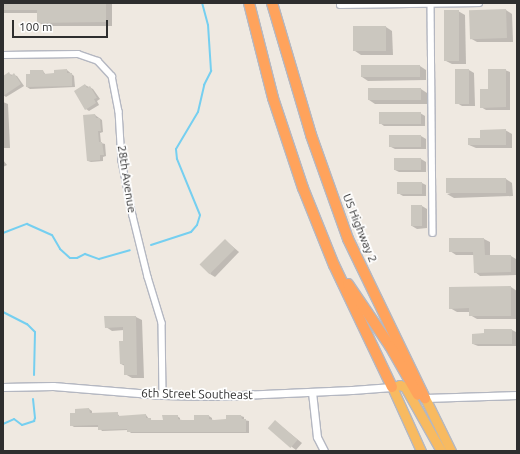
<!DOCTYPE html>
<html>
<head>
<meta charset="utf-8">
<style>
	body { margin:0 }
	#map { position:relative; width:520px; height:454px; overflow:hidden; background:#efe9e1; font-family:Ubuntu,sans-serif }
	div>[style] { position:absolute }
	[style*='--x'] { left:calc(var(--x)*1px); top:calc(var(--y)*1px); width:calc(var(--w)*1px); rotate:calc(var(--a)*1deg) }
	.shadow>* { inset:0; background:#0003 }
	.stream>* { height:2px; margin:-1px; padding:0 1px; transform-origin:1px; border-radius:1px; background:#75cff0 }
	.building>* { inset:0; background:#cbc7bf; transform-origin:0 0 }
	.roads { filter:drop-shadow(1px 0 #b4b7c1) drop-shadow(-1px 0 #b4b7c1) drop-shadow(0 1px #b4b7c1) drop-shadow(0 -1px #b4b7c1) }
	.minor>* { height:5.5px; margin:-2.75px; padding:0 2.75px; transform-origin:2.75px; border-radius:2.75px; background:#fff }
	.tertiary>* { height:7px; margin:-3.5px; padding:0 3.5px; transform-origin:3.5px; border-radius:3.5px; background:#fff }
	.trunk>* { height:9px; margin:-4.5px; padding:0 4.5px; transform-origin:4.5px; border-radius:4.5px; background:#f8ba60 }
	.motorway>* { height:10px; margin:-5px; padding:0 5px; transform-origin:5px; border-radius:5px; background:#ffa35c }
	span { translate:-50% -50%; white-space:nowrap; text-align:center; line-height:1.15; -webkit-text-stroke:3.5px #fff; paint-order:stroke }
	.street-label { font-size:12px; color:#2e2e2e }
	.frame { position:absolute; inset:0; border:4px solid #2e2e2e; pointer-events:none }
	.scale { position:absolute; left:12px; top:20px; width:96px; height:18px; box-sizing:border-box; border:2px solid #2e2e2e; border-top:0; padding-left:5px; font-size:12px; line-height:14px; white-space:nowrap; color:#2e2e2e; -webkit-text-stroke:3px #fff; paint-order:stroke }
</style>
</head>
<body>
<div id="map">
	<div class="shadow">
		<div style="clip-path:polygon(3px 3px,112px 3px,112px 26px,44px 26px,38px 22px,38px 13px,3px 13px)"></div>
		<div style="clip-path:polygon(506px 10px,512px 14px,513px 42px,477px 42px,470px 38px)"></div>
		<div style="clip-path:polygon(458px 11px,465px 15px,466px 64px,452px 64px,446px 61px)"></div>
		<div style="clip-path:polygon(386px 27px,392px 31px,393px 55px,361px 55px,355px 51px)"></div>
		<div style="clip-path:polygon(420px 66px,426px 70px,426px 80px,368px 81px,362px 77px)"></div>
		<div style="clip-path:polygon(67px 70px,74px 76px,75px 87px,30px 89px,27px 87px,43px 71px,46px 75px,55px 74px)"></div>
		<div style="clip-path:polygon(456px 70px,469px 70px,474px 73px,475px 106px,462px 106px,457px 103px)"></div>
		<div style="clip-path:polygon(505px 70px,510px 72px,510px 110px,486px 110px,481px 107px,489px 90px)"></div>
		<div style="clip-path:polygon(9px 74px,17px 76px,24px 86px,6px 97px,3px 95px,3px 77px)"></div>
		<div style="clip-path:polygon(85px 85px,93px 89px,100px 99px,97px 101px,99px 105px,89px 111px,86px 109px)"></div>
		<div style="clip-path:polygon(421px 89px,427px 93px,427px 104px,375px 104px,369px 100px)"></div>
		<div style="clip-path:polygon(3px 102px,8px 104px,10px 148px,3px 148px)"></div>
		<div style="clip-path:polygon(420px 113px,425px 116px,425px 126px,384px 126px,380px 123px)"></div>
		<div style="clip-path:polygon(95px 115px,102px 120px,103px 132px,100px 133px,101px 143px,105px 144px,106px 156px,103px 157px,103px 161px,91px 162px,88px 161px,84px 116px)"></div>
		<div style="clip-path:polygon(505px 130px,512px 134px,512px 148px,476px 148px,469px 145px)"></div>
		<div style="clip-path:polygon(421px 136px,426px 139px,426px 149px,395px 149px,391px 147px)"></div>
		<div style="clip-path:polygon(395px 159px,421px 159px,426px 162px,426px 172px,399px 172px,395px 170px)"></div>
		<div style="clip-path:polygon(3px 160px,7px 165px,3px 167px)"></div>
		<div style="clip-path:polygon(506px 179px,512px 183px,513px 196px,454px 198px,447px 194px)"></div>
		<div style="clip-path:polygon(422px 183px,426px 185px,426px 196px,403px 196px,398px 193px)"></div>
		<div style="clip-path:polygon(412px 206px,422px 206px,427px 209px,427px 228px,417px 229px,412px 226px)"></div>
		<div style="clip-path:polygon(484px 239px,490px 242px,490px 256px,511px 256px,516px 259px,517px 275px,480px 276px,475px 272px,474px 255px,456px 255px,450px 251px)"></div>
		<div style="clip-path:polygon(225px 240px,239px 252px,215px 277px,210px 274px)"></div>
		<div style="clip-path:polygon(511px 287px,517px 291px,517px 319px,477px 319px,470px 315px,470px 312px,457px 312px,450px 308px)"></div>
		<div style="clip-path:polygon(136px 317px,142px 320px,144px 378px,132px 378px,125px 374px,125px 366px,121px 364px,124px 330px,112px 331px,106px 327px)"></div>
		<div style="clip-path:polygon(512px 330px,516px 332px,517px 346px,478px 346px,473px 344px)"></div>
		<div style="clip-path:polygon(89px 409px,92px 411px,92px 414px,117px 413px,120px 417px,146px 415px,149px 419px,154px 421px,164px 421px,177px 416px,180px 418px,180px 421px,195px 421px,209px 416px,212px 418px,212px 420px,228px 420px,227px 416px,241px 416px,244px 417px,244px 420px,249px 421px,249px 433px,131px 433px,128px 430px,102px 431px,99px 427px,74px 427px,71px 425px)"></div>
		<div style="clip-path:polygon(276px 422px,302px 443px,296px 450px,292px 447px)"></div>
	</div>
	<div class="stream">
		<div style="--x:3;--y:233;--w:26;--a:-21"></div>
		<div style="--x:27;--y:224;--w:27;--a:24"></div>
		<div style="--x:52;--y:235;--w:16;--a:60"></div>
		<div style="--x:60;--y:249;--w:13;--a:42"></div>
		<div style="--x:70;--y:258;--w:7;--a:0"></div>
		<div style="--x:77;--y:258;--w:9;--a:-27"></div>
		<div style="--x:85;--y:254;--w:15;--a:20"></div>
		<div style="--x:99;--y:259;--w:32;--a:-16"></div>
		<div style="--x:151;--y:245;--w:42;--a:-18"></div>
		<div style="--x:191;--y:232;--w:9;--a:-49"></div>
		<div style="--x:197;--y:225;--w:10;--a:-73"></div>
		<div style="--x:200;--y:215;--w:61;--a:-112.3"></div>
		<div style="--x:177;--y:159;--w:10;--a:-96"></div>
		<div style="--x:176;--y:149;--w:43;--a:-59.3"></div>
		<div style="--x:198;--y:112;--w:28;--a:-77"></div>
		<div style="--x:204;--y:85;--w:16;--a:-63"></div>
		<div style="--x:211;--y:71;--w:46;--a:-93.7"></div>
		<div style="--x:208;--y:25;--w:23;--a:-105"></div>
		<div style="--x:3;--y:312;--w:27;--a:27"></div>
		<div style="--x:27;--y:324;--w:11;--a:45"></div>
		<div style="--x:35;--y:332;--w:43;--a:91.3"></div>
		<div style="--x:3;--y:424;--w:12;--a:-24"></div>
		<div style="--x:14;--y:419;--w:10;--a:37"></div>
		<div style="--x:22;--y:425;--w:13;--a:-18"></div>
		<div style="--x:34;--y:421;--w:3;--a:-72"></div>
		<div style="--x:35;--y:418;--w:19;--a:-96"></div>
	</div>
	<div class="building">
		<div style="clip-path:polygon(3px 3px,106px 3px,106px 22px,37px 23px,37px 10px,3px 10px)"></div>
		<div style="left:506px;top:9px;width:29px;height:37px;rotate:88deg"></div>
		<div style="left:444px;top:10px;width:15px;height:51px"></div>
		<div style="left:386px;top:26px;width:25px;height:33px;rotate:90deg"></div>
		<div style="left:420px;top:65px;width:12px;height:59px;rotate:90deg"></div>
		<div style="clip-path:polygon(67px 69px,67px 73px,72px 73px,72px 86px,26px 87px,26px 74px,30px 74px,30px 70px,43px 70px,44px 74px,54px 73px,54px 70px)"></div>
		<div style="left:455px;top:69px;width:14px;height:35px"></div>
		<div style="clip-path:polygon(488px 69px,506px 69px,506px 107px,480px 108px,480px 89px,488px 89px)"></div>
		<div style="clip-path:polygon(9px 72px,11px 76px,14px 73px,21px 84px,3px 96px,3px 76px)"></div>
		<div style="clip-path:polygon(85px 84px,87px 88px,90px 86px,97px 98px,94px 99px,96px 103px,85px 110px,74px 91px)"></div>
		<div style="left:421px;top:88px;width:12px;height:53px;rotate:90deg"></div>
		<div style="left:379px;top:112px;width:42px;height:12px"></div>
		<div style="clip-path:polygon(95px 114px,96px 118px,100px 118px,101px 131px,98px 131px,99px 142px,102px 142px,104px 155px,100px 155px,100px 160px,87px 161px,83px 115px)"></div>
		<div style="clip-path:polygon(506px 129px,506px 145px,468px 145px,468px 138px,480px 138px,480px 130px)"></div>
		<div style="left:421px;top:135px;width:12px;height:32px;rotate:90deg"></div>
		<div style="left:394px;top:158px;width:27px;height:12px"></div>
		<div style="left:506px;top:178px;width:15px;height:60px;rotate:90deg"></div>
		<div style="left:397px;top:182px;width:25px;height:12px"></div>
		<div style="left:411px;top:205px;width:11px;height:21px"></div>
		<div style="clip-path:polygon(449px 238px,484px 238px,485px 255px,511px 255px,511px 272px,474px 273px,473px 252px,449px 252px)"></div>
		<div style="left:225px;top:239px;width:14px;height:36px;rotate:45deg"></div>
		<div style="clip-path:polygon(511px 286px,511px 316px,469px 316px,469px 308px,449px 309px,449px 287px)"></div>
		<div style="clip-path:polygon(104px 316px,136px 316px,137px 375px,124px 375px,124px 364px,120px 364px,119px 341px,123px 341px,123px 327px,105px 328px)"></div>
		<div style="clip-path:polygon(484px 329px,512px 329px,512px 344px,472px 344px,472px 334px,484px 333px)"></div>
		<div style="clip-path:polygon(89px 408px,90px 413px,118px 412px,118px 416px,146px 414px,146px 418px,151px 418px,151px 420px,163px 420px,162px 415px,178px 415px,178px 419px,182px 420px,194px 420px,194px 415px,209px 415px,209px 419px,214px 420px,226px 419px,226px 415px,241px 415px,242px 419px,246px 419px,246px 432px,127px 432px,127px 429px,98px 430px,98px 425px,70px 426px,70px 413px,75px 413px,75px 409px)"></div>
		<div style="left:275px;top:420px;width:30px;height:11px;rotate:41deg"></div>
	</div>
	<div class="roads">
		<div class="minor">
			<div style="--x:431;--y:3;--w:230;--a:89.5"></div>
			<div style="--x:340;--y:5;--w:139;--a:-0.8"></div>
			<div style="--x:3;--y:55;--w:75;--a:-0.8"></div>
			<div style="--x:78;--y:54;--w:21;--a:19"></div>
			<div style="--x:98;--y:61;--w:21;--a:47"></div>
			<div style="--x:112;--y:76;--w:36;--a:79"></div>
			<div style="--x:119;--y:111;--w:50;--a:86.6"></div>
			<div style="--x:122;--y:161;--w:56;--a:78.7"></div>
			<div style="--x:133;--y:216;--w:63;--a:76.2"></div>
			<div style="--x:148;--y:277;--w:48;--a:73.1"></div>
			<div style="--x:162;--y:323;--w:72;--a:89.2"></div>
		</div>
		<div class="tertiary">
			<div style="--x:3;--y:387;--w:50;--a:-1.1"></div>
			<div style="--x:53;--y:386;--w:110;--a:4.7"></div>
			<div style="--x:163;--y:395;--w:56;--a:1"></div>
			<div style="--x:219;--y:396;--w:133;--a:-2.6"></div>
			<div style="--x:352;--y:390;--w:40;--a:-4.3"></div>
			<div style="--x:312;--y:392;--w:45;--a:83.7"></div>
			<div style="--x:317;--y:437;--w:16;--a:63"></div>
			<div style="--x:425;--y:398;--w:92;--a:-1.9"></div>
		</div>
		<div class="trunk">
			<div style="--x:425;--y:398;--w:59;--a:63.9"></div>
			<div style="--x:421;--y:451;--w:70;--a:-114.4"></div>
			<div style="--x:392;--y:387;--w:8;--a:-14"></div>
			<div style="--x:400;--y:385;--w:5;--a:22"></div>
			<div style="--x:405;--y:387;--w:73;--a:60.6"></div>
		</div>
		<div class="motorway">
			<div style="--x:249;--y:3;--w:98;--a:75.8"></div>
			<div style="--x:273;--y:98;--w:95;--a:71.6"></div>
			<div style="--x:303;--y:188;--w:83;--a:68.1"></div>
			<div style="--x:334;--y:265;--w:135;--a:64.6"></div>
			<div style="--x:272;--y:3;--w:138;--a:73.5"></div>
			<div style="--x:311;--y:135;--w:110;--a:70.4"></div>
			<div style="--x:348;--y:239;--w:177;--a:64.2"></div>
			<div style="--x:348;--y:284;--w:75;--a:55.9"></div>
			<div style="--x:390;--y:346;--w:56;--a:60.3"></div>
		</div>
	</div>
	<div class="street-label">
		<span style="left:127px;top:179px;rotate:81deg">28th Avenue</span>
		<span style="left:360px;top:228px;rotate:68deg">US Highway 2</span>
		<span style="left:197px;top:394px;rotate:1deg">6th Street Southeast</span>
	</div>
	<div class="frame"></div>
	<div class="scale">100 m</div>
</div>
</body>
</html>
